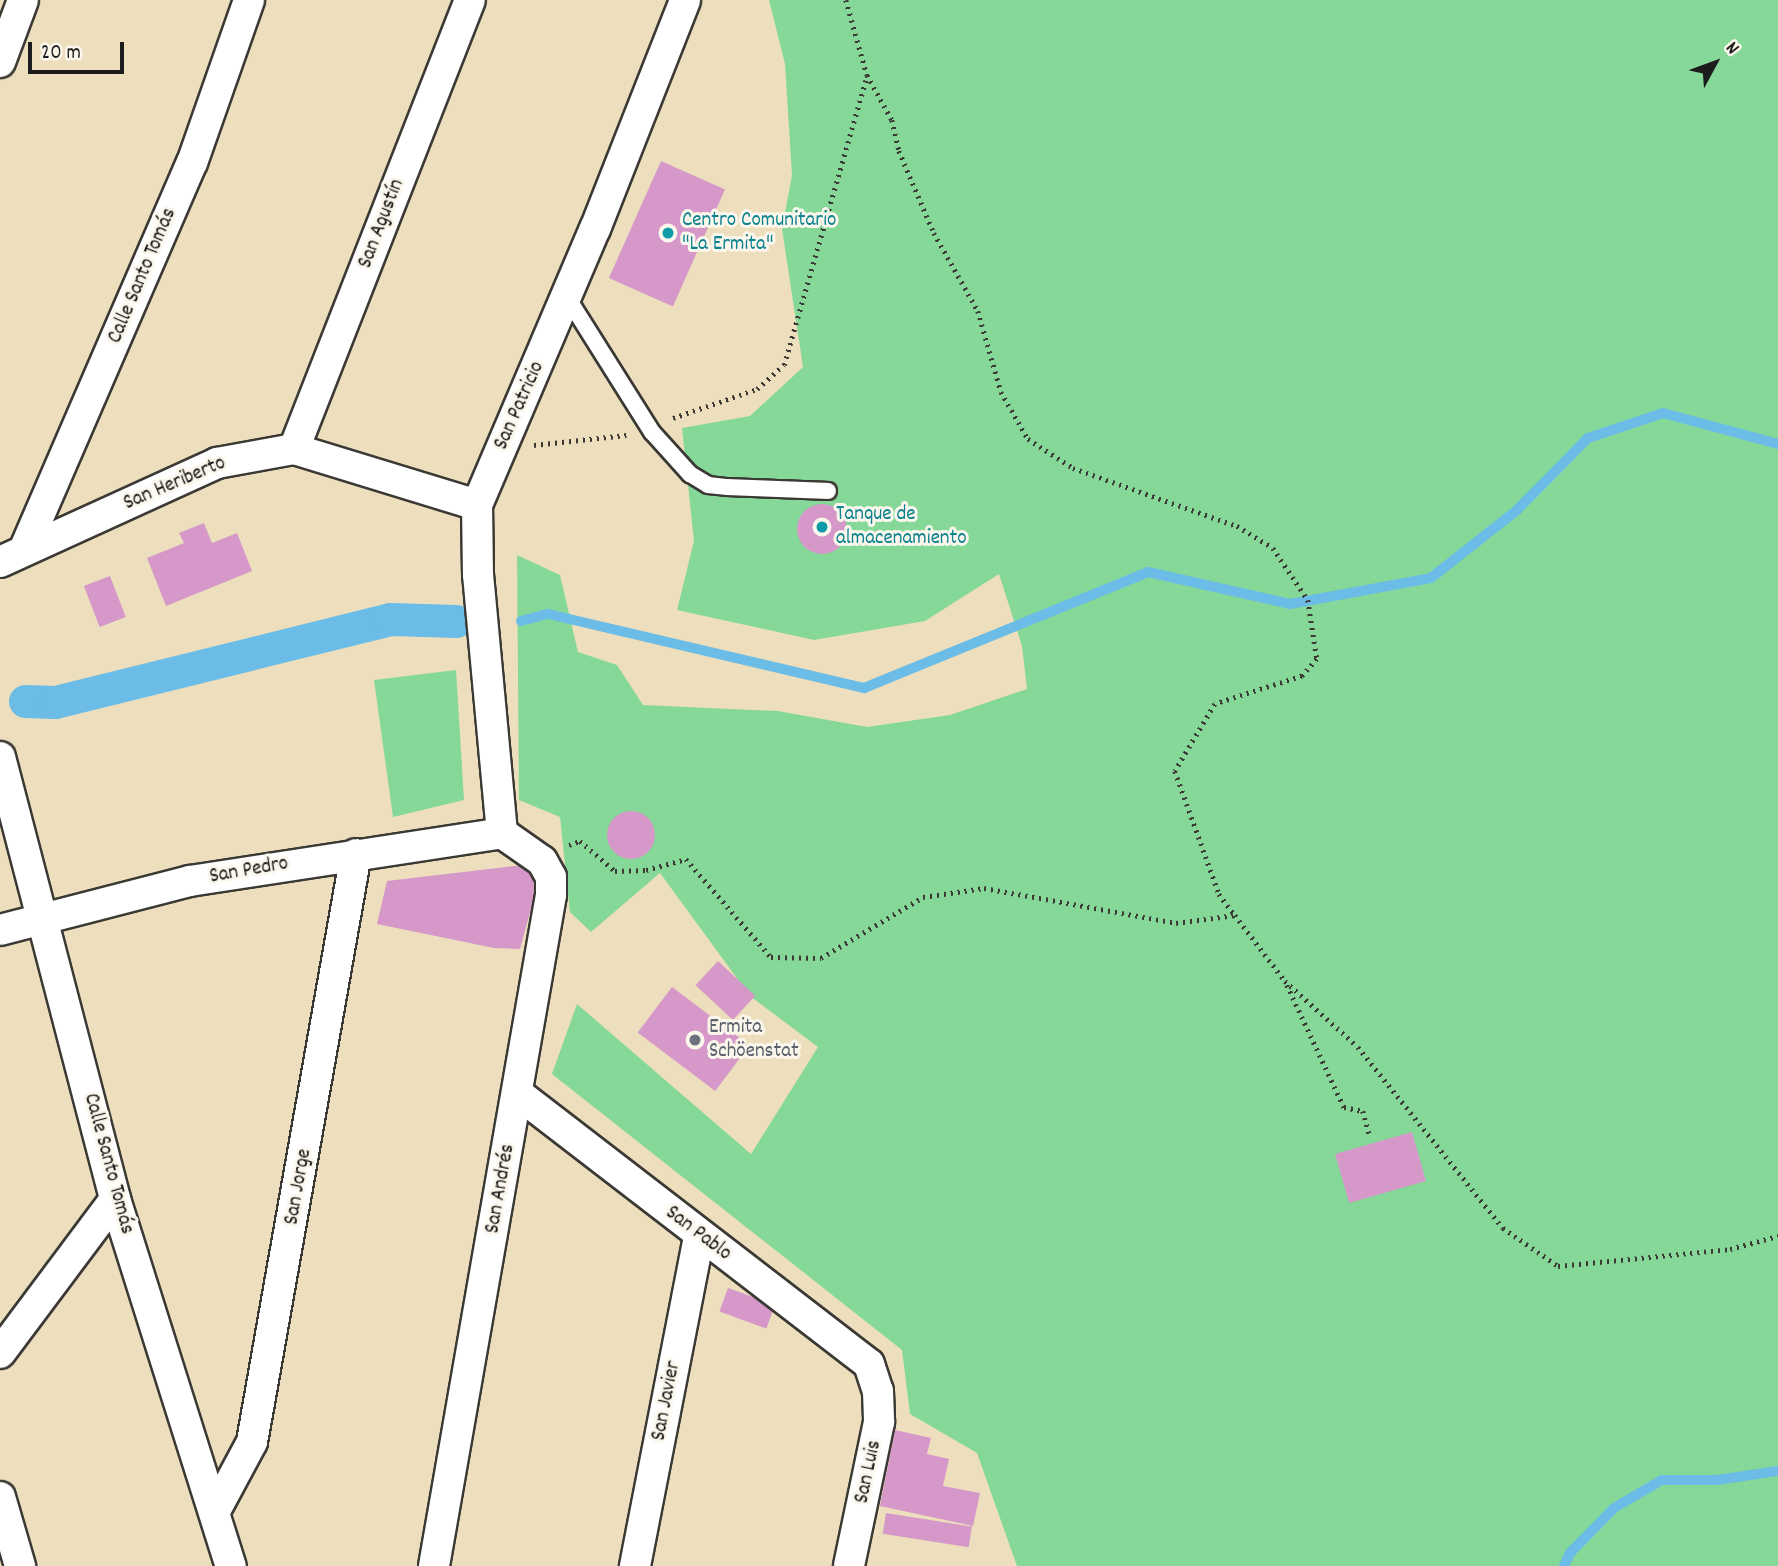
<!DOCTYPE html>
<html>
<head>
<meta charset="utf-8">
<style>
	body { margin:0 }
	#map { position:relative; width:1778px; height:1566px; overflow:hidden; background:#eddfbd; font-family:Dekko,sans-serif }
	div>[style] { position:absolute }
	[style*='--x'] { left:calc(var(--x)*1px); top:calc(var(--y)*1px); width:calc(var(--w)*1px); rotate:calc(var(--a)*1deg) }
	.green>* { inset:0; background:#86d899 }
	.stream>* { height:10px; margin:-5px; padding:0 5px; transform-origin:5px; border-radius:5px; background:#6bbce6 }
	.canal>* { height:33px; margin:-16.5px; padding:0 16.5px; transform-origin:16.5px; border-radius:16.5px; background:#6bbce6 }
	.building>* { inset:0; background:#d598c9; transform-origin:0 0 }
	.round { border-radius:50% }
	.path>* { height:4.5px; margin-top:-2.25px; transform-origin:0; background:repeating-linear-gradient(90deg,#3b3934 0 2px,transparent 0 7px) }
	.roads { filter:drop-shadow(2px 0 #3b3934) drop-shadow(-2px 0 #3b3934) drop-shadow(0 2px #3b3934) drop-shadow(0 -2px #3b3934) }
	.service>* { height:16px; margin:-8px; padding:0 8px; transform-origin:8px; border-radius:8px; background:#fff }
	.minor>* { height:30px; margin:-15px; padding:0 15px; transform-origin:15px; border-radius:15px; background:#fff }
	.dots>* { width:19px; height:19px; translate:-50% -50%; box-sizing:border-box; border:4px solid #fbf7ec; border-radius:50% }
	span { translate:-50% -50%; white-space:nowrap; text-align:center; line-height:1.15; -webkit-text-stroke:6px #fbf7ec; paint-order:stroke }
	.culture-label { font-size:21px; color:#0d838f }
	.left { translate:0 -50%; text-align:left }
	.street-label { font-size:21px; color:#1c1c1c }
	.worship-label { font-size:21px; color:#5b616d }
	.north { position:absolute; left:1680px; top:28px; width:70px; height:70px; -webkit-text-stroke:5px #fbf7ec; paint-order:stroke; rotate:49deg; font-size:19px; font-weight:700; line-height:28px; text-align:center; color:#1c1c1c }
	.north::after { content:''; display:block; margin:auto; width:24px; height:32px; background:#1c1c1c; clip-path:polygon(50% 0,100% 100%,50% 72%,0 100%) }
	.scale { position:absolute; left:28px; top:42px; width:96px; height:32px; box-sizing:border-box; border:4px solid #1c1c1c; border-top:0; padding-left:9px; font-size:21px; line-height:24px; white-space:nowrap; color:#1c1c1c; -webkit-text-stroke:5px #fbf7ec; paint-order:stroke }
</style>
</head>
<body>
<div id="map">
	<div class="green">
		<div style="clip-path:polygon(769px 0,1778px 0,1778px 1566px,1017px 1566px,977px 1453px,910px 1414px,902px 1350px,552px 1074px,577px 1004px,751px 1154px,818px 1047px,750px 996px,660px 873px,591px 932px,570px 912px,560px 817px,519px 800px,517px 555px,560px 575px,578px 652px,617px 665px,643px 705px,778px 711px,867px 727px,950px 715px,1027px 689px,1022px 646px,999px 574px,925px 621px,814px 640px,677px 610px,694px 541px,682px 428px,750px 416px,803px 367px,782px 229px,792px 175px,785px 64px)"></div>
		<div style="clip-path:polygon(456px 670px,464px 800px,393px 817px,374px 680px)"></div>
	</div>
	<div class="stream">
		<div style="--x:521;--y:621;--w:28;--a:-15"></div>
		<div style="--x:548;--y:614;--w:325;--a:13.2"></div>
		<div style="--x:864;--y:688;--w:307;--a:-22.2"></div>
		<div style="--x:1148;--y:572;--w:146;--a:12.7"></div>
		<div style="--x:1290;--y:604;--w:143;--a:-10.4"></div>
		<div style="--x:1431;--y:578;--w:110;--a:-38.3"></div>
		<div style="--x:1517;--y:510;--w:101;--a:-45.4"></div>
		<div style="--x:1588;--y:438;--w:79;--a:-18.4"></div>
		<div style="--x:1663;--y:413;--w:119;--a:15.1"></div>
		<div style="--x:1564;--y:1566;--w:14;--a:-65"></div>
		<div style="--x:1570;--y:1553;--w:63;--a:-45.6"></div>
		<div style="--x:1614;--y:1508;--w:56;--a:-30.3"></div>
		<div style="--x:1662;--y:1480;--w:55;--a:0"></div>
		<div style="--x:1717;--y:1480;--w:62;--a:-8.4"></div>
	</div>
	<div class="canal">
		<div style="--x:25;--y:701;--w:30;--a:2"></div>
		<div style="--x:55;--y:702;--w:345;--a:-13.9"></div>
		<div style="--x:390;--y:619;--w:66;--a:1.7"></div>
	</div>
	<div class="building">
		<div style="left:661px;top:161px;width:70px;height:128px;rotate:24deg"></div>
		<div class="round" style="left:797px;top:504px;width:50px;height:50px"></div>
		<div style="clip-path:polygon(204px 523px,212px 543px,237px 533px,252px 571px,166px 606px,147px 558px,184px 543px,179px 533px)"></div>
		<div style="left:110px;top:576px;width:44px;height:28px;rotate:69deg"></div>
		<div class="round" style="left:607px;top:811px;width:48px;height:48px"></div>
		<div style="clip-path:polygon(523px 865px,539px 879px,520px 949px,494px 948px,377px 924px,387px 881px)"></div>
		<div style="left:718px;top:961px;width:51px;height:33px;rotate:43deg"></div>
		<div style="left:672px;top:987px;width:97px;height:57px;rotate:37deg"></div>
		<div style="left:1412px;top:1132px;width:51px;height:80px;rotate:74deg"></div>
		<div style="left:728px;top:1288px;width:50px;height:25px;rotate:20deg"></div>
		<div style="clip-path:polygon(895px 1430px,931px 1438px,927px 1454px,949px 1459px,943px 1486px,980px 1493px,973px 1526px,880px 1506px)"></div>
		<div style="left:886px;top:1513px;width:87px;height:21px;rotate:9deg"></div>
	</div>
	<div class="path">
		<div style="--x:846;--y:0;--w:78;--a:74.4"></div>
		<div style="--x:867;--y:75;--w:51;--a:60.9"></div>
		<div style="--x:892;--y:120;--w:32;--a:77"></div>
		<div style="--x:899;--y:151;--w:89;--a:66.9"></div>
		<div style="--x:934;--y:233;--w:90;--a:60.6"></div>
		<div style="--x:978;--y:311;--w:84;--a:74.1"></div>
		<div style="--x:1001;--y:392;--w:54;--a:60.1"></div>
		<div style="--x:1028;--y:439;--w:54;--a:32.8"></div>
		<div style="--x:1073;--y:468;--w:174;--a:19.5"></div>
		<div style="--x:1237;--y:526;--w:42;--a:31.4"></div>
		<div style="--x:1273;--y:548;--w:63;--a:56.1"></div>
		<div style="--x:1308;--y:600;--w:60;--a:81.3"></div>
		<div style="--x:1317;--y:659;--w:23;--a:131"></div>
		<div style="--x:1302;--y:676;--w:91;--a:162.2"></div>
		<div style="--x:1215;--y:704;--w:78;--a:120.8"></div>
		<div style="--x:1175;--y:771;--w:131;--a:70.3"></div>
		<div style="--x:1219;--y:894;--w:26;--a:53"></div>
		<div style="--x:1235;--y:915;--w:83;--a:52.9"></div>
		<div style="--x:1285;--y:981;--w:98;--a:42.1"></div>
		<div style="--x:1358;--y:1047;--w:232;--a:51.3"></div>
		<div style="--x:1503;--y:1228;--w:67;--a:34.6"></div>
		<div style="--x:1558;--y:1266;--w:173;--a:-5.6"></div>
		<div style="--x:1730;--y:1249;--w:50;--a:-15.2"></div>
		<div style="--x:673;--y:418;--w:89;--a:-19"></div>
		<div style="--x:757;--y:389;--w:36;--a:-42"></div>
		<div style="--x:784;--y:365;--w:302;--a:-74"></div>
		<div style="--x:534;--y:445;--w:93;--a:-6.2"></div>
		<div style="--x:569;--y:845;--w:12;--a:-20"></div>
		<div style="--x:580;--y:841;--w:46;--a:40.6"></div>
		<div style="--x:615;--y:871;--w:31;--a:-2"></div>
		<div style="--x:646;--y:870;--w:41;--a:-15.4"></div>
		<div style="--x:686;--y:859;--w:130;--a:49.1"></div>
		<div style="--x:771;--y:957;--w:50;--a:1.1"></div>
		<div style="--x:821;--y:958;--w:119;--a:-30.9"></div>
		<div style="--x:923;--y:897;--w:62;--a:-8.4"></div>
		<div style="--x:984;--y:888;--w:195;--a:10.3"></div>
		<div style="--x:1176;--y:923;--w:60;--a:-7.7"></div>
		<div style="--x:1287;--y:985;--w:135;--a:65"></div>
		<div style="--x:1344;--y:1107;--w:19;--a:12"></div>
		<div style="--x:1363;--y:1111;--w:27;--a:75"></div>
	</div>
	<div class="roads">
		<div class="service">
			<div style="--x:567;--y:297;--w:160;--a:57.8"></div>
			<div style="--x:652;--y:432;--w:57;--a:47.9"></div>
			<div style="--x:690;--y:474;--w:21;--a:31"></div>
			<div style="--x:708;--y:485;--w:20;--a:6"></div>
			<div style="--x:728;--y:487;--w:100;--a:2.3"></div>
		</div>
		<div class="minor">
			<div style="--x:0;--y:62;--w:66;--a:-69.6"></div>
			<div style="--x:294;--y:449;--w:482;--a:-68.6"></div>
			<div style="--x:25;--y:548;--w:420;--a:-66.6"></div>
			<div style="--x:192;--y:163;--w:173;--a:-70.7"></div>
			<div style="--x:0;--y:562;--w:239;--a:-24.5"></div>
			<div style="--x:217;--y:463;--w:78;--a:-10.3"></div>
			<div style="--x:294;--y:449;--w:191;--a:17"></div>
			<div style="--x:0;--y:757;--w:457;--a:75.4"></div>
			<div style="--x:115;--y:1199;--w:385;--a:72.5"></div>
			<div style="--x:502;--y:833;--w:259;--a:-95.3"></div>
			<div style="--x:478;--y:575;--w:70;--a:-90.8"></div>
			<div style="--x:477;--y:505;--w:300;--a:-66.9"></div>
			<div style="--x:595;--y:229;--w:246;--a:-68.5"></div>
			<div style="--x:0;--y:930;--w:196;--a:-14.5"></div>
			<div style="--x:190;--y:881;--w:316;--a:-8.7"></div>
			<div style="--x:517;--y:1093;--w:444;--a:37.6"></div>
			<div style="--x:869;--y:1364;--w:28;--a:72"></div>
			<div style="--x:878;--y:1391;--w:31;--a:88"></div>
			<div style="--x:879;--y:1422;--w:147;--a:101.8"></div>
			<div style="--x:0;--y:1353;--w:192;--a:-53.2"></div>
			<div style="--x:0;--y:1497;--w:72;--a:73.8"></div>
			<div style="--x:215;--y:1511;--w:78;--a:-61.8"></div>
			<div style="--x:252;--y:1442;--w:597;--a:-79.97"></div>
			<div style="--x:434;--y:1566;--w:681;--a:-80.11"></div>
			<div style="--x:551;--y:895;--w:18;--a:-90"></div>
			<div style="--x:551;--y:877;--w:18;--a:-119"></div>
			<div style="--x:542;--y:861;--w:49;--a:-145"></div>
			<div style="--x:635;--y:1566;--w:335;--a:-79"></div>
		</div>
	</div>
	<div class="dots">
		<div style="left:668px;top:233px;background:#0f9aa8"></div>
		<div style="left:822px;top:527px;background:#0f9aa8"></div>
		<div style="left:695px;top:1040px;background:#6b7280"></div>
	</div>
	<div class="culture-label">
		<span class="left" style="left:682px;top:233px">Centro Comunitario<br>"La Ermita"</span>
		<span class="left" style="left:836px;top:527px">Tanque de<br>almacenamiento</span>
	</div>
	<div class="street-label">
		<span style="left:382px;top:224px;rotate:-69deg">San Agustín</span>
		<span style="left:143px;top:276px;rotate:-67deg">Calle Santo Tomás</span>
		<span style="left:520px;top:406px;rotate:-66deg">San Patricio</span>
		<span style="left:175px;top:484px;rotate:-23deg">San Heriberto</span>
		<span style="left:249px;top:871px;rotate:-10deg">San Pedro</span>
		<span style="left:108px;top:1164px;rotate:75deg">Calle Santo Tomás</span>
		<span style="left:299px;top:1187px;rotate:-80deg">San Jorge</span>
		<span style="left:501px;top:1189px;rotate:-80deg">San Andrés</span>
		<span style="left:698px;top:1234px;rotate:37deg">San Pablo</span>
		<span style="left:667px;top:1401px;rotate:-79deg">San Javier</span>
		<span style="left:869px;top:1472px;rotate:-78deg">San Luis</span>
	</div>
	<div class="worship-label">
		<span class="left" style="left:709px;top:1040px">Ermita<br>Schöenstat</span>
	</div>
	<div class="north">N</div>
	<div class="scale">20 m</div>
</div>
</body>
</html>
